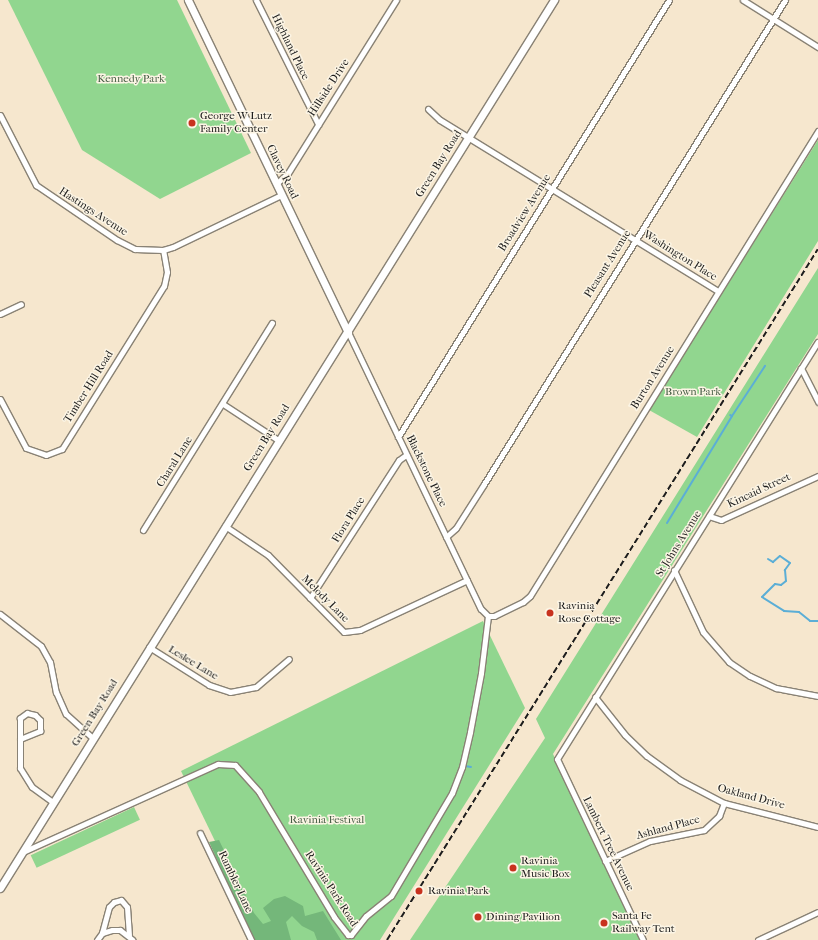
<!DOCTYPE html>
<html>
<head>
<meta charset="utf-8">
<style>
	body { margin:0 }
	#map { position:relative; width:818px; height:940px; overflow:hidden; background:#f6e7ce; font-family:"IM FELL French Canon",serif }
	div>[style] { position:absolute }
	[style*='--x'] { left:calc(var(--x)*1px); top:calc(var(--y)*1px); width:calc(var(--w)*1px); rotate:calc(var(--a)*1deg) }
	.green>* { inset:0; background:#91d68f; transform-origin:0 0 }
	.forest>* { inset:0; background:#74b77a }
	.stream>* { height:2px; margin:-1px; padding:0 1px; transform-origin:1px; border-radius:1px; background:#5baed6 }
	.roads { filter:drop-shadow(1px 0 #898275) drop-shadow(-1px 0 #898275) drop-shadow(0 1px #898275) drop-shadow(0 -1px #898275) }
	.minor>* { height:5px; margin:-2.5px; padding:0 2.5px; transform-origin:2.5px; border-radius:2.5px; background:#fff }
	.secondary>* { height:7px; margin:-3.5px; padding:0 3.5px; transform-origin:3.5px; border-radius:3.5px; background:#fff }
	.rail>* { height:2px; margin-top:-1px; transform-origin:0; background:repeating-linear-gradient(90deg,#1c1c1c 0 6px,transparent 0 9px) }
	.dots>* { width:11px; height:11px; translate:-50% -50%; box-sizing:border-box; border:2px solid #fcf5e5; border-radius:50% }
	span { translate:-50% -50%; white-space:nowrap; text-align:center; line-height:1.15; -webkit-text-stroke:3px #fcf5e5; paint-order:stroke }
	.street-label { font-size:11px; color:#1c1c1c }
	.park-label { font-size:11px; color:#455d44 }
	.poi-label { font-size:11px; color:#1c1c1c }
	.left { translate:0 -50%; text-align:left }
</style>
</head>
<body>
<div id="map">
	<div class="green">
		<div style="clip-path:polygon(8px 0,177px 0,251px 153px,160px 199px,82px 150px)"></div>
		<div style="clip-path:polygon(818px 140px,818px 241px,697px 437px,649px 410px)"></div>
		<div style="clip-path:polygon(818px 268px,818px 334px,553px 754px,642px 940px,410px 940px,545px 738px,536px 719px)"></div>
		<div style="clip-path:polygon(483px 621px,525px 708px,380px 940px,263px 940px,181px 771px)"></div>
		<div style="left:134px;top:807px;width:14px;height:114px;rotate:65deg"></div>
	</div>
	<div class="forest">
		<div style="clip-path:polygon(219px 840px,254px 913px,263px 924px,271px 921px,263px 908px,274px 899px,285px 896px,303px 906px,305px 916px,323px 911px,341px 940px,317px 940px,314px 932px,302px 926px,292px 916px,286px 922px,291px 940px,253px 940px,209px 842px)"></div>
	</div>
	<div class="stream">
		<div style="--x:732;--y:416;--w:60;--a:-56.6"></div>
		<div style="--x:667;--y:523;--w:125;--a:-58.7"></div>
		<div style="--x:732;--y:416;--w:2;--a:-153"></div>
		<div style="--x:768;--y:559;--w:6;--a:31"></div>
		<div style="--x:773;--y:562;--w:9;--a:-41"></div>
		<div style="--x:780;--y:556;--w:12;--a:35"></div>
		<div style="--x:790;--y:563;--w:9;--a:126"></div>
		<div style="--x:785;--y:570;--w:11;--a:85"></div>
		<div style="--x:786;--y:581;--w:6;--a:141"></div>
		<div style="--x:781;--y:585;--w:6;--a:-171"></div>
		<div style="--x:775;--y:584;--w:18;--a:135"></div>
		<div style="--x:762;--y:597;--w:26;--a:32"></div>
		<div style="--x:784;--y:611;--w:15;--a:4"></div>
		<div style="--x:799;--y:612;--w:14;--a:39"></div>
		<div style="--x:810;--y:621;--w:8;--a:0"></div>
		<div style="--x:465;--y:766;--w:6;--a:9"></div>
	</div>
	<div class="roads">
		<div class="minor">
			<div style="--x:256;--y:0;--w:139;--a:63.4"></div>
			<div style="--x:743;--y:0;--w:89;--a:32.1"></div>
			<div style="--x:428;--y:109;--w:16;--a:43"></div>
			<div style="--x:440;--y:120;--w:326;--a:31.6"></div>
			<div style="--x:0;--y:115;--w:79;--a:62.8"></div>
			<div style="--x:36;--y:185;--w:98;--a:34.2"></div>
			<div style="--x:117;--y:240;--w:20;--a:27"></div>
			<div style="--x:135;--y:249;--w:28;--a:2"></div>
			<div style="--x:163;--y:250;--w:10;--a:-17"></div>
			<div style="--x:173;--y:247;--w:120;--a:-25.7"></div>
			<div style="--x:276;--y:184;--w:16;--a:-43"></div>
			<div style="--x:288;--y:173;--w:204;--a:-58"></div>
			<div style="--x:0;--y:314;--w:23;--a:-25"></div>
			<div style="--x:348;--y:332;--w:307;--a:64.4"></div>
			<div style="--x:481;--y:609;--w:10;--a:45"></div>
			<div style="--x:801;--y:368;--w:38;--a:63"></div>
			<div style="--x:0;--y:399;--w:55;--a:62"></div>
			<div style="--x:26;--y:448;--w:21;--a:19"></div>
			<div style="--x:46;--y:455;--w:17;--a:-21"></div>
			<div style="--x:62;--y:449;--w:192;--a:-58"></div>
			<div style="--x:164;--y:286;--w:14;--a:-78"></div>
			<div style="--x:167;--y:272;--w:22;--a:-100"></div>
			<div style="--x:223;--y:404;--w:66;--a:33.2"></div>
			<div style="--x:398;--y:437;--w:514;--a:-58.2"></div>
			<div style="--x:709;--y:516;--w:13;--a:18"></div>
			<div style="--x:721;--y:520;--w:107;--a:-24.4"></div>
			<div style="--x:225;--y:526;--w:52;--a:34"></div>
			<div style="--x:268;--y:555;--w:108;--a:45.4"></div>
			<div style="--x:344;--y:632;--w:16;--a:-7"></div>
			<div style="--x:360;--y:630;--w:118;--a:-25"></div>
			<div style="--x:143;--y:530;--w:244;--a:-58.1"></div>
			<div style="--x:446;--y:537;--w:13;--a:-42"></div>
			<div style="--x:456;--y:528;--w:52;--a:-57.5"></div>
			<div style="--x:484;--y:484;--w:570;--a:-58.12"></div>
			<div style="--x:674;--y:570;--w:68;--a:64.9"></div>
			<div style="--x:703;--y:632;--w:40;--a:49"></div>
			<div style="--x:729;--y:662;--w:25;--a:34"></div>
			<div style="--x:750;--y:676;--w:29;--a:25"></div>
			<div style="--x:776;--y:688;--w:43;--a:10.8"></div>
			<div style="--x:310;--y:598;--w:164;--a:-57.2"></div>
			<div style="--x:399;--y:460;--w:9;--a:-36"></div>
			<div style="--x:0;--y:614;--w:52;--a:38"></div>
			<div style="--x:41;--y:646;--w:18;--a:61"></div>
			<div style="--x:50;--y:662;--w:31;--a:79"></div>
			<div style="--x:56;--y:692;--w:24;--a:66"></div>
			<div style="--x:66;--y:714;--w:36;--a:42"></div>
			<div style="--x:488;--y:616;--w:6;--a:0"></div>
			<div style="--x:494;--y:616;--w:32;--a:-26"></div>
			<div style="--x:523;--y:602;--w:9;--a:-41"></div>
			<div style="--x:530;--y:596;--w:547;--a:-58.23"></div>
			<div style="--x:149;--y:647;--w:71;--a:32.3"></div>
			<div style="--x:209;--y:685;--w:22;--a:18"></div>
			<div style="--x:230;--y:692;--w:26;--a:-11"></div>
			<div style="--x:256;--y:687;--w:43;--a:-40.3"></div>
			<div style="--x:595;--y:697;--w:48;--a:51.7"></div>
			<div style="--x:625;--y:735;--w:30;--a:44"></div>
			<div style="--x:647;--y:756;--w:41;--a:36"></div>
			<div style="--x:680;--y:780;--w:50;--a:27.6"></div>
			<div style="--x:724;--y:803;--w:97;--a:14.3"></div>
			<div style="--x:20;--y:739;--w:22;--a:-22"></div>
			<div style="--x:40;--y:731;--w:11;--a:-90"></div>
			<div style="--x:40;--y:720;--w:7;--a:-135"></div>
			<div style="--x:35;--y:715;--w:8;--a:-166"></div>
			<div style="--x:27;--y:713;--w:9;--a:144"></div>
			<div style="--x:20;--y:718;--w:50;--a:90"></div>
			<div style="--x:20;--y:768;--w:22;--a:58"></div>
			<div style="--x:32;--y:787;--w:26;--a:36"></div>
			<div style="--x:200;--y:833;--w:119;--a:64.5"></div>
			<div style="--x:25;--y:851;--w:212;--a:-24.3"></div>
			<div style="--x:218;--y:764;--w:17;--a:3"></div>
			<div style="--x:235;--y:765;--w:36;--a:48"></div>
			<div style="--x:259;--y:792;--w:146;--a:59"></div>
			<div style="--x:334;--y:917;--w:23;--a:52"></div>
			<div style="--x:348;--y:935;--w:3;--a:0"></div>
			<div style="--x:351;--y:935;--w:24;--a:-52"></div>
			<div style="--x:366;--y:916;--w:32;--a:-39"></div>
			<div style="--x:391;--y:896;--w:120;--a:-59.4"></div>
			<div style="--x:452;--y:793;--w:28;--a:-69"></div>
			<div style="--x:462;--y:767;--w:36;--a:-77"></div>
			<div style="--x:470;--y:732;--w:60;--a:-79.4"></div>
			<div style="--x:481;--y:673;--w:57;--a:-83"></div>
			<div style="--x:605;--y:861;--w:49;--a:-24"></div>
			<div style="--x:650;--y:841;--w:55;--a:-11.5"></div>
			<div style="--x:704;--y:830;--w:21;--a:-43"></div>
			<div style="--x:719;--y:816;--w:14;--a:-69"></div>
			<div style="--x:102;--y:933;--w:27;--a:-75"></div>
			<div style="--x:109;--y:907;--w:7;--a:-45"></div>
			<div style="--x:114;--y:902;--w:7;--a:-16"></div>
			<div style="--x:121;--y:900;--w:9;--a:49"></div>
			<div style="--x:127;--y:907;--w:28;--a:86"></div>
			<div style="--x:97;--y:940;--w:9;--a:-54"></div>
			<div style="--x:102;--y:933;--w:10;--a:-17"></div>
			<div style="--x:112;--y:930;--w:8;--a:0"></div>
			<div style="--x:120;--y:930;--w:16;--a:38"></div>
			<div style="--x:643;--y:940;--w:200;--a:-115.4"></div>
			<div style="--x:557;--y:759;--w:492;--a:-58"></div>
			<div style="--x:758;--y:940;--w:66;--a:-25"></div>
		</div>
		<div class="secondary">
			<div style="--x:188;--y:0;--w:369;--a:64.3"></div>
			<div style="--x:0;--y:888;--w:1047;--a:-58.04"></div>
		</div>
	</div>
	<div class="rail">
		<div style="--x:387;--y:940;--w:814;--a:-58.05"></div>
	</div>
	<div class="dots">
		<div style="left:192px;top:123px;background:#c8321e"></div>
		<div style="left:550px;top:613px;background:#c8321e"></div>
		<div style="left:513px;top:868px;background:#c8321e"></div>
		<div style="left:419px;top:891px;background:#c8321e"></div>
		<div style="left:478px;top:917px;background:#c8321e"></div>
		<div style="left:604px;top:923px;background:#c8321e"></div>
	</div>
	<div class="street-label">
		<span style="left:290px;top:47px;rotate:64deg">Highland Place</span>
		<span style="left:329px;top:88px;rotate:-57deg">Hillside Drive</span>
		<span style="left:439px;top:164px;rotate:-58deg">Green Bay Road</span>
		<span style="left:282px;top:172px;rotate:64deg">Clavey Road</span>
		<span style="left:93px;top:212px;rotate:33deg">Hastings Avenue</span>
		<span style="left:525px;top:213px;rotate:-58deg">Broadview Avenue</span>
		<span style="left:680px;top:256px;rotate:32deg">Washington Place</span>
		<span style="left:608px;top:264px;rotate:-58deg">Pleasant Avenue</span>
		<span style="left:653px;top:378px;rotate:-58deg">Burton Avenue</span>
		<span style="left:89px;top:387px;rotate:-58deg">Timber Hill Road</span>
		<span style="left:267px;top:438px;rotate:-58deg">Green Bay Road</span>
		<span style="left:175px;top:462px;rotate:-58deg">Charal Lane</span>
		<span style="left:426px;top:471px;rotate:64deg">Blackstone Place</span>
		<span style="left:759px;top:491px;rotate:-25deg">Kincaid Street</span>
		<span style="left:349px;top:520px;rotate:-58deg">Flora Place</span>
		<span style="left:679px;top:544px;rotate:-58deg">St Johns Avenue</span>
		<span style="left:325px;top:599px;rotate:45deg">Melody Lane</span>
		<span style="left:193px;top:663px;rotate:31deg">Leslee Lane</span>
		<span style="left:95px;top:713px;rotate:-58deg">Green Bay Road</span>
		<span style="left:751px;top:797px;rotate:15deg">Oakland Drive</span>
		<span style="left:668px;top:828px;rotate:-15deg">Ashland Place</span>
		<span style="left:608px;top:844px;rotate:64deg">Lambert Tree Avenue</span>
		<span style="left:235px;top:882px;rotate:65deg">Rambler Lane</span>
		<span style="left:331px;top:889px;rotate:57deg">Ravinia Park Road</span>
	</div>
	<div class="park-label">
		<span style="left:131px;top:79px">Kennedy Park</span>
		<span style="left:693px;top:392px">Brown Park</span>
		<span style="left:327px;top:820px">Ravinia Festival</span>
	</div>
	<div class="poi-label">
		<span class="left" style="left:200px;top:123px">George W Lutz<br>Family Center</span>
		<span class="left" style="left:558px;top:613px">Ravinia<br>Rose Cottage</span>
		<span class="left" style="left:521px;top:868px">Ravinia<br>Music Box</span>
		<span class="left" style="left:428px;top:891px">Ravinia Park</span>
		<span class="left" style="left:486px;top:917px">Dining Pavilion</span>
		<span class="left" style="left:612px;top:923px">Santa Fe<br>Railway Tent</span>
	</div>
</div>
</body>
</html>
